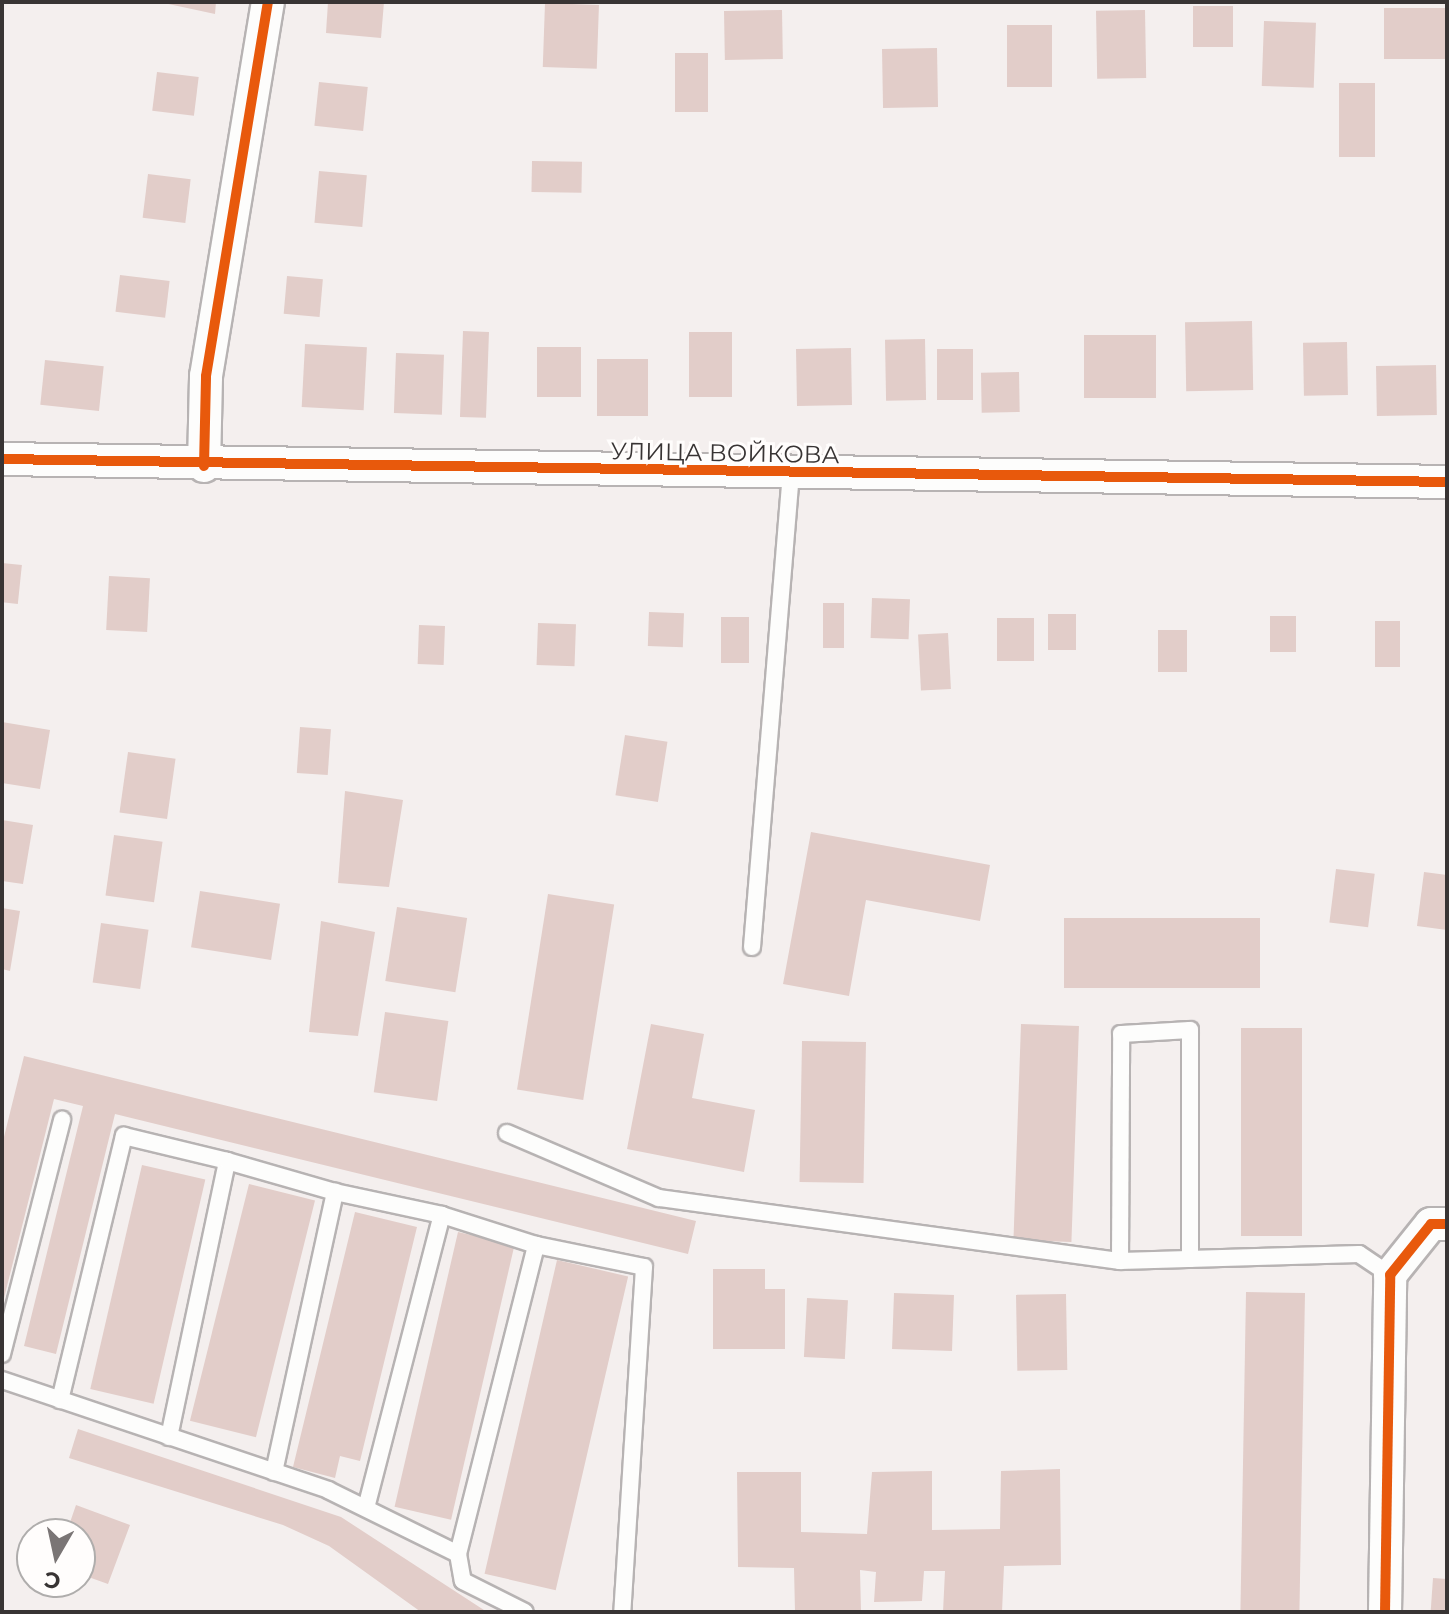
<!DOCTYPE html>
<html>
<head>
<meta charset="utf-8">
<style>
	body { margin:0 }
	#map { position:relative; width:1449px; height:1614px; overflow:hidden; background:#f4efee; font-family:Montserrat,sans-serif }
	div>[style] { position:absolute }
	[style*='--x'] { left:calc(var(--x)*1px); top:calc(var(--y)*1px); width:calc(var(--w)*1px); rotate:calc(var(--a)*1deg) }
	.building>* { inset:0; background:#e2cdc9; transform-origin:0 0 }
	.roads { filter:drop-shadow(2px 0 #b7b3b3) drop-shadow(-2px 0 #b7b3b3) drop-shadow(0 2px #b7b3b3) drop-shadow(0 -2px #b7b3b3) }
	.service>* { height:16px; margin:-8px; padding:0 8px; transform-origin:8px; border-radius:8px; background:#fdfdfc }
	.minor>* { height:32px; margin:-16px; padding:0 16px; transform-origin:16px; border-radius:16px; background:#fdfdfc }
	.cycleway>* { height:10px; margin:-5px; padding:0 5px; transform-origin:5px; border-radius:5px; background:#e8590c }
	span { translate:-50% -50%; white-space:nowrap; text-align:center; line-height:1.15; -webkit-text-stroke:6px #fffdfc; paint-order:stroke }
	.street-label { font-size:24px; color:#383434 }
	.frame { position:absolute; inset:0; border:4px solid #383434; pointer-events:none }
	.north { position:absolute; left:16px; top:1518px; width:80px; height:80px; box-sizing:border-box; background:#fffdfc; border:2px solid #afadac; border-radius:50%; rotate:189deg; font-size:22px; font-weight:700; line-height:32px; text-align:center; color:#383434 }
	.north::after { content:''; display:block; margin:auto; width:28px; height:36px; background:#7a7575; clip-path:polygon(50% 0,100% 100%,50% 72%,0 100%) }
</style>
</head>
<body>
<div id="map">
	<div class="building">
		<div style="clip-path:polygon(159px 2px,216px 2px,215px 14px)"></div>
		<div style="clip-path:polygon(328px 2px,384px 2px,381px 38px,326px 33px)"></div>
		<div style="left:545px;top:3px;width:54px;height:64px;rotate:2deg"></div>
		<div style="left:1193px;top:6px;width:40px;height:41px"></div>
		<div style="left:1384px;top:8px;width:63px;height:51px"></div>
		<div style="left:782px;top:10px;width:49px;height:58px;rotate:89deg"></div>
		<div style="left:1145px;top:10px;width:68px;height:49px;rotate:89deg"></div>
		<div style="left:1264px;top:21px;width:52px;height:65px;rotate:2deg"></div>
		<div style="left:1007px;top:25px;width:45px;height:62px"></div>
		<div style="left:937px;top:48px;width:59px;height:55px;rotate:89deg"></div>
		<div style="left:675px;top:53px;width:33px;height:59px"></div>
		<div style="left:157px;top:72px;width:42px;height:39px;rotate:7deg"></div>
		<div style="left:319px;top:82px;width:49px;height:44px;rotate:6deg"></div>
		<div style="left:1339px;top:83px;width:36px;height:74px"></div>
		<div style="left:532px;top:161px;width:50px;height:31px;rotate:1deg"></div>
		<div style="left:319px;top:171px;width:48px;height:52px;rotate:5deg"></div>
		<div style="left:148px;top:174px;width:43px;height:44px;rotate:7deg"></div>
		<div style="left:120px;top:275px;width:50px;height:37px;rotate:7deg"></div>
		<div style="left:287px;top:276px;width:36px;height:38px;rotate:5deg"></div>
		<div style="left:1252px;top:321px;width:69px;height:67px;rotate:89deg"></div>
		<div style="left:463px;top:331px;width:26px;height:86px;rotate:2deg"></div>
		<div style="left:689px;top:332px;width:43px;height:65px"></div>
		<div style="left:1084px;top:335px;width:72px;height:63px"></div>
		<div style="left:925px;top:339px;width:61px;height:40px;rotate:89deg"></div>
		<div style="left:1347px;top:342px;width:53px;height:44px;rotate:89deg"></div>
		<div style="left:305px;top:344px;width:62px;height:63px;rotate:3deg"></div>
		<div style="left:537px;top:347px;width:44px;height:50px"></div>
		<div style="left:851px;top:348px;width:57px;height:55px;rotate:89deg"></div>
		<div style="left:937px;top:349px;width:36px;height:51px"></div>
		<div style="left:396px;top:353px;width:48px;height:60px;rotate:2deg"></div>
		<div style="left:648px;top:359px;width:57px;height:51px;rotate:90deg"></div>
		<div style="left:45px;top:360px;width:59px;height:45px;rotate:6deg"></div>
		<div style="left:1436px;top:365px;width:50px;height:60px;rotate:89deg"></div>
		<div style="left:1019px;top:372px;width:40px;height:38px;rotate:89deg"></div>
		<div style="left:2px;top:563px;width:20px;height:39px;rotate:6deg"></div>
		<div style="left:109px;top:576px;width:41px;height:54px;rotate:3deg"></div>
		<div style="left:872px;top:598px;width:38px;height:40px;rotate:2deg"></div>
		<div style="left:823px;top:603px;width:21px;height:45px"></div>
		<div style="left:649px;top:612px;width:35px;height:34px;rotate:2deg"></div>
		<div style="left:1048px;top:614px;width:28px;height:36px"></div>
		<div style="left:1270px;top:616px;width:26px;height:36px"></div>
		<div style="left:721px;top:617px;width:28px;height:46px"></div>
		<div style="left:997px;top:618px;width:37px;height:43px"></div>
		<div style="left:1375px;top:621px;width:25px;height:46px"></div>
		<div style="left:538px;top:623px;width:38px;height:42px;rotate:2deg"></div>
		<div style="left:419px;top:625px;width:26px;height:39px;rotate:2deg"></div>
		<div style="left:1158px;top:630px;width:29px;height:42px"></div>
		<div style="left:948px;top:633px;width:56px;height:30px;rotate:87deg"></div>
		<div style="clip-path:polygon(2px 722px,50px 730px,40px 789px,2px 783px)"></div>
		<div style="left:300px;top:727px;width:31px;height:46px;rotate:4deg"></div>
		<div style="left:625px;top:735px;width:43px;height:61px;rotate:9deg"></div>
		<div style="left:128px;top:752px;width:48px;height:61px;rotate:8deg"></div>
		<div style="clip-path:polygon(345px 791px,403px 800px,389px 887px,338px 883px)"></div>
		<div style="clip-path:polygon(2px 820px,33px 825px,23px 884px,2px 881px)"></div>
		<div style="clip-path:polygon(811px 832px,990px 865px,980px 921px,866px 900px,849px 996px,783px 984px)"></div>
		<div style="left:114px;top:835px;width:49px;height:61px;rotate:8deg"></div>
		<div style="left:1336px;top:869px;width:39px;height:54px;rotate:7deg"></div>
		<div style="clip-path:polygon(1424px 872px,1447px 875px,1447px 930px,1417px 926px)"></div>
		<div style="left:200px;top:891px;width:81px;height:57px;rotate:9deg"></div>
		<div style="left:548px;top:894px;width:67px;height:198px;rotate:9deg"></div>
		<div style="left:397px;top:907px;width:71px;height:75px;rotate:9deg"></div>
		<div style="clip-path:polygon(2px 908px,20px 911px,10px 971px,2px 969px)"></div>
		<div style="left:1260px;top:918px;width:70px;height:196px;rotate:90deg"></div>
		<div style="clip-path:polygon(321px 921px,375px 932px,358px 1036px,309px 1032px)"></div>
		<div style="left:101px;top:923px;width:48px;height:60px;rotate:8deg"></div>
		<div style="left:385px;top:1012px;width:64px;height:81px;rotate:8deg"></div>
		<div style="clip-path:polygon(651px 1024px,704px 1034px,692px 1098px,755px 1110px,744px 1172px,627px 1149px)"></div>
		<div style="left:1021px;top:1024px;width:58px;height:216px;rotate:2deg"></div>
		<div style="left:1241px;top:1028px;width:61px;height:208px"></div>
		<div style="left:802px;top:1041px;width:64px;height:141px;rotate:1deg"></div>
		<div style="clip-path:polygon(24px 1056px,696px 1221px,688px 1254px,115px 1114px,56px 1354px,24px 1346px,83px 1106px,54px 1099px,2px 1306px,2px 1145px)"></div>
		<div style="left:142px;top:1165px;width:65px;height:230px;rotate:13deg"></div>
		<div style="left:249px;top:1184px;width:68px;height:244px;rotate:14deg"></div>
		<div style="clip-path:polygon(355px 1212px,417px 1227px,360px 1461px,340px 1456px,335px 1478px,293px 1467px)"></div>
		<div style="left:458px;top:1232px;width:58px;height:282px;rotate:13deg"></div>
		<div style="left:557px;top:1260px;width:73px;height:322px;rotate:13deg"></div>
		<div style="clip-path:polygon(713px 1269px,765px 1269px,765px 1289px,785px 1289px,785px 1349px,713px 1349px)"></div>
		<div style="left:1246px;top:1292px;width:59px;height:320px;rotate:1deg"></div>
		<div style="left:894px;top:1293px;width:60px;height:56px;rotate:2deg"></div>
		<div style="left:1066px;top:1294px;width:76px;height:50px;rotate:89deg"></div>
		<div style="left:807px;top:1298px;width:41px;height:59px;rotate:3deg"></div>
		<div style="clip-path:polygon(78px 1429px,341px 1517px,487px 1612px,421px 1612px,329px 1546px,283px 1525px,69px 1458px)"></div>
		<div style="clip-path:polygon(1060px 1469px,1061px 1565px,1004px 1566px,1002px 1612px,943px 1612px,945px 1571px,924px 1571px,922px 1601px,874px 1602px,876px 1572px,860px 1570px,861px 1612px,795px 1612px,794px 1568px,738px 1567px,737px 1472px,801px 1472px,801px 1532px,867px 1534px,872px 1472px,932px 1471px,932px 1530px,1000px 1529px,1001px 1471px)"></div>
		<div style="clip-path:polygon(76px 1505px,130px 1525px,108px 1584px,80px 1574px,80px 1534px,66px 1534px)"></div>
		<div style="left:1433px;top:1578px;width:14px;height:34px;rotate:4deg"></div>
	</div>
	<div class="roads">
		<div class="service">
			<div style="--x:752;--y:947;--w:475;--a:-85.3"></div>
			<div style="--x:507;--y:1133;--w:165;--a:23.2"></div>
			<div style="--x:659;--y:1198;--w:465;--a:7.8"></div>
			<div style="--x:1120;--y:1261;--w:239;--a:-1.7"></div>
			<div style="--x:1359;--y:1254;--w:37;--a:34"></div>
			<div style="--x:1120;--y:1261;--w:227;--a:-89.7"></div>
			<div style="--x:1121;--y:1034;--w:69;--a:-3.3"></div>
			<div style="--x:1190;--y:1030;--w:229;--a:90"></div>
			<div style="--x:2;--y:1354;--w:242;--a:-75.6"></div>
			<div style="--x:2;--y:1380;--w:344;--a:18.6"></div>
			<div style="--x:328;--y:1490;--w:145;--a:26.2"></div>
			<div style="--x:458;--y:1554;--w:27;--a:80"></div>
			<div style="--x:463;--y:1581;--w:69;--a:26.6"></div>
			<div style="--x:60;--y:1400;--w:272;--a:-76.4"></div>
			<div style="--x:124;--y:1136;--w:106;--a:13.6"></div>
			<div style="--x:169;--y:1437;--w:282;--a:-78.1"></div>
			<div style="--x:227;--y:1161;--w:112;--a:16"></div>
			<div style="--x:274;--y:1472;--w:287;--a:-77.7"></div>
			<div style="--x:335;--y:1192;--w:109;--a:12.1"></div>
			<div style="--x:366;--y:1508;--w:303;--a:-75.5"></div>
			<div style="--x:442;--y:1215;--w:99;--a:17.7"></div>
			<div style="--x:458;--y:1554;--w:319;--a:-75.8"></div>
			<div style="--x:536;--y:1245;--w:110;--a:11.5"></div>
			<div style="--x:644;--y:1267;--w:346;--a:93.6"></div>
		</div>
		<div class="minor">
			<div style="--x:2;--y:459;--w:1445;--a:0.91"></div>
			<div style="--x:204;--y:466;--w:90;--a:-88.7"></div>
			<div style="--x:206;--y:376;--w:379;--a:-80.6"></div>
			<div style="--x:1385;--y:1612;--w:337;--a:-89.1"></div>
			<div style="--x:1390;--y:1275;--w:65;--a:-51.2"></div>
			<div style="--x:1431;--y:1224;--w:16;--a:0"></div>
		</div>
	</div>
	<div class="cycleway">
		<div style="--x:2;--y:459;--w:1445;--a:0.91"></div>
		<div style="--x:204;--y:466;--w:90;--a:-88.7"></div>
		<div style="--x:206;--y:376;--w:379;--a:-80.6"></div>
		<div style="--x:1385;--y:1612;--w:337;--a:-89.1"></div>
		<div style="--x:1390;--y:1275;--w:65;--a:-51.2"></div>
		<div style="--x:1431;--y:1224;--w:16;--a:0"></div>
	</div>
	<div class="street-label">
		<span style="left:725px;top:453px;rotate:1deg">УЛИЦА ВОЙКОВА</span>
	</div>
	<div class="frame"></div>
	<div class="north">С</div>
</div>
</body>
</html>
